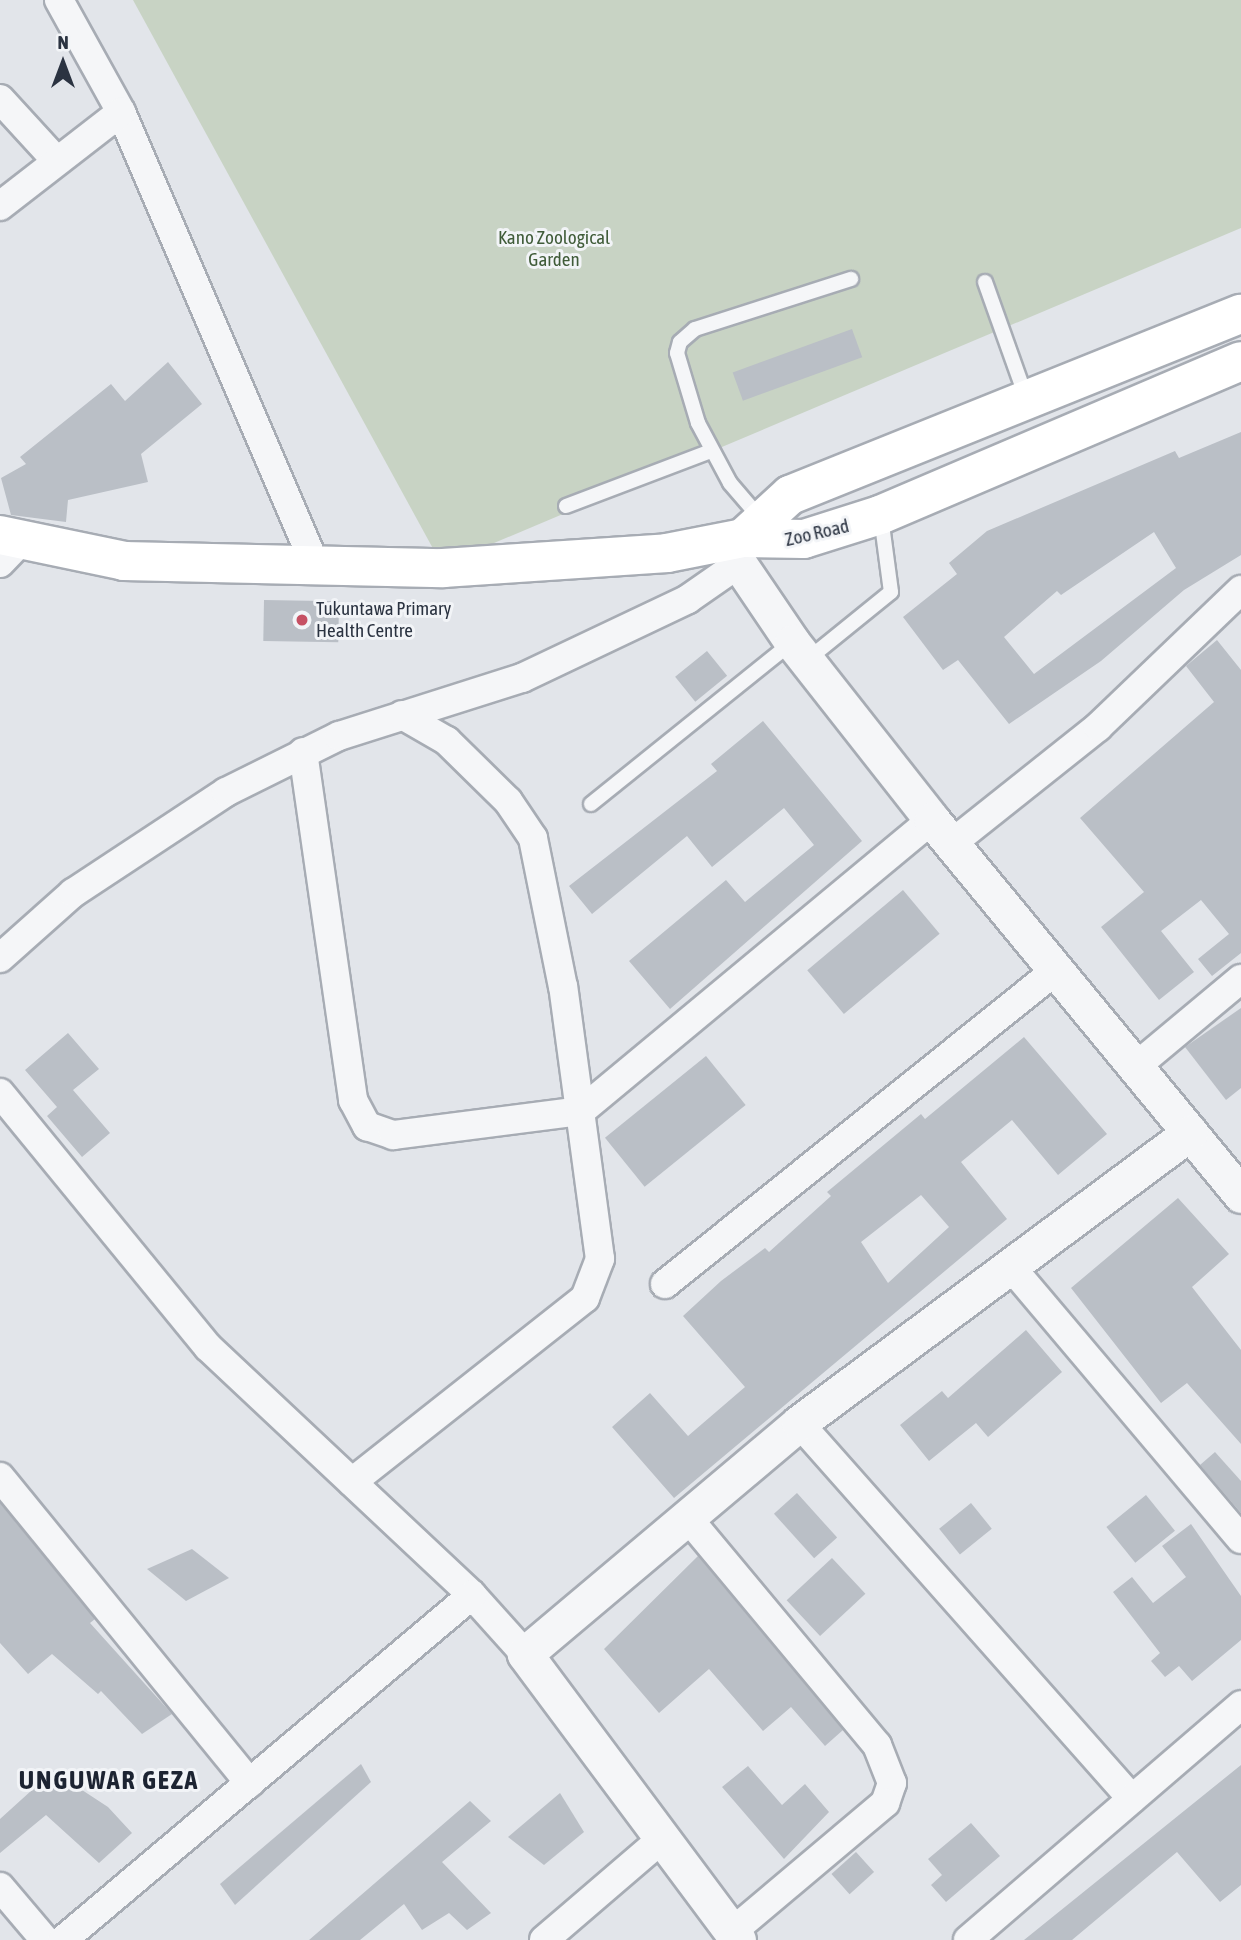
<!DOCTYPE html>
<html>
<head>
<meta charset="utf-8">
<style>
	body { margin:0 }
	#map { position:relative; width:1241px; height:1940px; overflow:hidden; background:#e2e5ea; font-family:"Asap Condensed",sans-serif }
	div>[style] { position:absolute }
	[style*='--x'] { left:calc(var(--x)*1px); top:calc(var(--y)*1px); width:calc(var(--w)*1px); rotate:calc(var(--a)*1deg) }
	.green>* { inset:0; background:#c8d3c4 }
	.building>* { inset:0; background:#babfc6; transform-origin:0 0 }
	.roads { filter:drop-shadow(2px 0 #a7acb4) drop-shadow(-2px 0 #a7acb4) drop-shadow(0 2px #a7acb4) drop-shadow(0 -2px #a7acb4) }
	.service>* { height:14px; margin:-7px; padding:0 7px; transform-origin:7px; border-radius:7px; background:#f5f6f8 }
	.minor>* { height:28px; margin:-14px; padding:0 14px; transform-origin:14px; border-radius:14px; background:#f5f6f8 }
	.tertiary>* { height:35px; margin:-17.5px; padding:0 17.5px; transform-origin:17.5px; border-radius:17.5px; background:#f5f6f8 }
	.secondary>* { height:38px; margin:-19px; padding:0 19px; transform-origin:19px; border-radius:19px; background:#fff }
	.dots>* { width:19px; height:19px; translate:-50% -50%; box-sizing:border-box; border:4px solid #f2f4f7; border-radius:50% }
	span { translate:-50% -50%; white-space:nowrap; text-align:center; line-height:1.15; -webkit-text-stroke:6px #f2f4f7; paint-order:stroke }
	.park-label { font-size:19px; color:#405c39 }
	.street-label { font-size:19px; color:#2b3341 }
	.poi-label { font-size:19px; color:#2b3341 }
	.left { translate:0 -50%; text-align:left }
	.district-label { font-size:26px; color:#1d2432; font-weight:700; letter-spacing:2px }
	.north { position:absolute; left:28px; top:28px; width:70px; height:70px; -webkit-text-stroke:5px #f2f4f7; paint-order:stroke; rotate:0deg; font-size:19px; font-weight:700; line-height:28px; text-align:center; color:#2b3341 }
	.north::after { content:''; display:block; margin:auto; width:24px; height:32px; background:#2b3341; clip-path:polygon(50% 0,100% 100%,50% 72%,0 100%) }
</style>
</head>
<body>
<div id="map">
	<div class="green">
		<div style="clip-path:polygon(133px 0,1241px 0,1241px 228px,442px 565px)"></div>
	</div>
	<div class="building">
		<div style="left:852px;top:329px;width:30px;height:127px;rotate:70deg"></div>
		<div style="clip-path:polygon(168px 362px,202px 404px,141px 454px,148px 482px,68px 500px,66px 522px,11px 515px,1px 478px,26px 464px,20px 457px,111px 384px,125px 401px)"></div>
		<div style="clip-path:polygon(evenodd,1241px 432px,1241px 555px,1184px 590px,1101px 661px,1009px 724px,958px 660px,943px 670px,903px 617px,957px 574px,949px 563px,987px 531px,1175px 451px,1179px 458px,1241px 432px,1154px 532px,1176px 568px,1034px 674px,1004px 637px,1057px 591px,1061px 595px,1154px 532px)"></div>
		<div style="left:264px;top:600px;width:75px;height:41px;rotate:1deg"></div>
		<div style="clip-path:polygon(1217px 640px,1241px 670px,1241px 953px,1212px 976px,1198px 959px,1229px 934px,1201px 900px,1161px 931px,1194px 972px,1159px 1000px,1101px 927px,1144px 892px,1080px 818px,1214px 702px,1186px 666px)"></div>
		<div style="left:707px;top:651px;width:32px;height:41px;rotate:51deg"></div>
		<div style="clip-path:polygon(763px 721px,862px 841px,670px 1009px,629px 961px,726px 880px,745px 902px,814px 845px,784px 808px,712px 867px,687px 836px,592px 914px,569px 886px,717px 771px,711px 764px)"></div>
		<div style="left:903px;top:890px;width:57px;height:125px;rotate:50deg"></div>
		<div style="clip-path:polygon(1241px 1008px,1241px 1088px,1226px 1100px,1185px 1047px)"></div>
		<div style="clip-path:polygon(68px 1033px,99px 1069px,73px 1090px,110px 1133px,82px 1157px,47px 1116px,57px 1107px,25px 1070px)"></div>
		<div style="clip-path:polygon(evenodd,1024px 1037px,1107px 1134px,1058px 1175px,1012px 1120px,961px 1162px,1007px 1219px,674px 1498px,612px 1427px,650px 1393px,688px 1436px,745px 1387px,683px 1316px,721px 1281px,765px 1248px,769px 1252px,831px 1196px,827px 1192px,921px 1114px,925px 1119px,1024px 1037px,921px 1195px,949px 1227px,888px 1283px,861px 1242px,921px 1195px)"></div>
		<div style="left:706px;top:1056px;width:63px;height:130px;rotate:51deg"></div>
		<div style="clip-path:polygon(1178px 1198px,1229px 1254px,1192px 1287px,1241px 1350px,1241px 1444px,1187px 1383px,1161px 1403px,1071px 1288px)"></div>
		<div style="clip-path:polygon(1026px 1330px,1062px 1372px,988px 1437px,976px 1423px,929px 1461px,900px 1425px,942px 1391px,948px 1398px)"></div>
		<div style="clip-path:polygon(1215px 1452px,1241px 1481px,1241px 1513px,1200px 1465px)"></div>
		<div style="left:797px;top:1493px;width:60px;height:31px;rotate:48deg"></div>
		<div style="left:1146px;top:1495px;width:46px;height:51px;rotate:51deg"></div>
		<div style="clip-path:polygon(0 1503px,95px 1619px,90px 1623px,172px 1714px,142px 1734px,101px 1691px,98px 1694px,52px 1654px,28px 1674px,0 1643px)"></div>
		<div style="left:971px;top:1503px;width:33px;height:41px;rotate:51deg"></div>
		<div style="clip-path:polygon(1191px 1524px,1241px 1596px,1241px 1640px,1192px 1681px,1179px 1666px,1165px 1677px,1151px 1661px,1160px 1653px,1113px 1592px,1132px 1577px,1153px 1603px,1186px 1577px,1162px 1546px)"></div>
		<div style="clip-path:polygon(192px 1549px,229px 1578px,186px 1601px,147px 1569px)"></div>
		<div style="clip-path:polygon(698px 1556px,843px 1730px,825px 1746px,791px 1707px,763px 1731px,709px 1669px,659px 1713px,604px 1649px)"></div>
		<div style="left:832px;top:1558px;width:49px;height:62px;rotate:47deg"></div>
		<div style="clip-path:polygon(361px 1764px,371px 1782px,235px 1905px,220px 1884px)"></div>
		<div style="clip-path:polygon(1241px 1765px,1241px 1885px,1220px 1902px,1177px 1852px,1072px 1940px,1024px 1940px)"></div>
		<div style="clip-path:polygon(748px 1766px,782px 1805px,805px 1784px,829px 1812px,784px 1859px,722px 1787px)"></div>
		<div style="clip-path:polygon(53px 1771px,108px 1807px,132px 1833px,99px 1863px,46px 1815px,0 1853px,0 1819px)"></div>
		<div style="clip-path:polygon(560px 1793px,584px 1832px,544px 1865px,508px 1837px)"></div>
		<div style="clip-path:polygon(470px 1801px,491px 1821px,442px 1862px,491px 1913px,467px 1930px,449px 1913px,422px 1930px,404px 1904px,360px 1940px,309px 1940px)"></div>
		<div style="clip-path:polygon(971px 1823px,1000px 1856px,946px 1902px,931px 1885px,942px 1875px,928px 1859px)"></div>
		<div style="left:856px;top:1852px;width:27px;height:33px;rotate:48deg"></div>
	</div>
	<div class="roads">
		<div class="service">
			<div style="--x:985;--y:282;--w:122;--a:70.4"></div>
			<div style="--x:566;--y:506;--w:155;--a:-20.8"></div>
			<div style="--x:760;--y:518;--w:46;--a:-130.6"></div>
			<div style="--x:730;--y:483;--w:68;--a:-118.1"></div>
			<div style="--x:698;--y:423;--w:73;--a:-106.7"></div>
			<div style="--x:677;--y:353;--w:11;--a:-75"></div>
			<div style="--x:680;--y:342;--w:20;--a:-41"></div>
			<div style="--x:695;--y:329;--w:164;--a:-17.8"></div>
			<div style="--x:807;--y:660;--w:108;--a:-39"></div>
			<div style="--x:891;--y:592;--w:76;--a:-97.6"></div>
			<div style="--x:591;--y:804;--w:257;--a:-38.8"></div>
		</div>
		<div class="minor">
			<div style="--x:59;--y:0;--w:128;--a:61"></div>
			<div style="--x:121;--y:112;--w:494;--a:66.8"></div>
			<div style="--x:0;--y:99;--w:81;--a:47.5"></div>
			<div style="--x:0;--y:206;--w:153;--a:-37.8"></div>
			<div style="--x:0;--y:563;--w:29;--a:-46"></div>
			<div style="--x:303;--y:752;--w:352;--a:81.8"></div>
			<div style="--x:353;--y:1100;--w:30;--a:62"></div>
			<div style="--x:367;--y:1126;--w:28;--a:19"></div>
			<div style="--x:393;--y:1135;--w:190;--a:-7.3"></div>
			<div style="--x:581;--y:1111;--w:456;--a:-39.7"></div>
			<div style="--x:951;--y:844;--w:188;--a:-38.5"></div>
			<div style="--x:1098;--y:727;--w:198;--a:-43.8"></div>
			<div style="--x:0;--y:958;--w:98;--a:-41.7"></div>
			<div style="--x:73;--y:893;--w:183;--a:-33.4"></div>
			<div style="--x:226;--y:792;--w:126;--a:-26.4"></div>
			<div style="--x:339;--y:736;--w:192;--a:-17.6"></div>
			<div style="--x:522;--y:678;--w:184;--a:-25.4"></div>
			<div style="--x:688;--y:599;--w:60;--a:-34.8"></div>
			<div style="--x:1134;--y:1068;--w:139;--a:-39.8"></div>
			<div style="--x:0;--y:1093;--w:328;--a:50.7"></div>
			<div style="--x:208;--y:1347;--w:362;--a:43.2"></div>
			<div style="--x:472;--y:1595;--w:79;--a:48.1"></div>
			<div style="--x:1011;--y:1267;--w:356;--a:49.8"></div>
			<div style="--x:665;--y:1284;--w:500;--a:-38.75"></div>
			<div style="--x:799;--y:1423;--w:502;--a:48.47"></div>
			<div style="--x:0;--y:1477;--w:395;--a:50.8"></div>
			<div style="--x:352;--y:1482;--w:297;--a:-38.3"></div>
			<div style="--x:585;--y:1298;--w:42;--a:-69"></div>
			<div style="--x:600;--y:1259;--w:275;--a:-97.7"></div>
			<div style="--x:563;--y:987;--w:152;--a:-101.4"></div>
			<div style="--x:533;--y:838;--w:45;--a:-124"></div>
			<div style="--x:508;--y:801;--w:86;--a:-135.5"></div>
			<div style="--x:447;--y:741;--w:52;--a:-150"></div>
			<div style="--x:687;--y:1517;--w:297;--a:50.2"></div>
			<div style="--x:877;--y:1745;--w:41;--a:68.5"></div>
			<div style="--x:892;--y:1783;--w:21;--a:109"></div>
			<div style="--x:885;--y:1803;--w:200;--a:139.9"></div>
			<div style="--x:0;--y:1887;--w:70;--a:49.7"></div>
			<div style="--x:63;--y:1940;--w:535;--a:-40.15"></div>
			<div style="--x:544;--y:1940;--w:158;--a:-40.6"></div>
			<div style="--x:968;--y:1940;--w:360;--a:-40.7"></div>
		</div>
		<div class="tertiary">
			<div style="--x:725;--y:543;--w:120;--a:55.9"></div>
			<div style="--x:792;--y:642;--w:226;--a:51.8"></div>
			<div style="--x:932;--y:820;--w:486;--a:50.5"></div>
			<div style="--x:738;--y:1940;--w:357;--a:-126.7"></div>
			<div style="--x:525;--y:1654;--w:358;--a:-40.1"></div>
			<div style="--x:799;--y:1423;--w:487;--a:-36.6"></div>
		</div>
		<div class="secondary">
			<div style="--x:0;--y:535;--w:127;--a:11.8"></div>
			<div style="--x:124;--y:561;--w:319;--a:1.3"></div>
			<div style="--x:443;--y:568;--w:225;--a:-3.8"></div>
			<div style="--x:667;--y:553;--w:77;--a:-11.2"></div>
			<div style="--x:743;--y:538;--w:61;--a:0.9"></div>
			<div style="--x:804;--y:539;--w:80;--a:-17.5"></div>
			<div style="--x:880;--y:515;--w:392;--a:-23.1"></div>
			<div style="--x:743;--y:538;--w:64;--a:-42.5"></div>
			<div style="--x:790;--y:495;--w:486;--a:-21.9"></div>
		</div>
	</div>
	<div class="dots">
		<div style="left:302px;top:620px;background:#c65063"></div>
	</div>
	<div class="park-label">
		<span style="left:554px;top:249px">Kano Zoological<br>Garden</span>
	</div>
	<div class="street-label">
		<span style="left:817px;top:533px;rotate:-13deg">Zoo Road</span>
	</div>
	<div class="poi-label">
		<span class="left" style="left:316px;top:620px">Tukuntawa Primary<br>Health Centre</span>
	</div>
	<div class="district-label">
		<span style="left:109px;top:1781px">UNGUWAR GEZA</span>
	</div>
	<div class="north">N</div>
</div>
</body>
</html>
